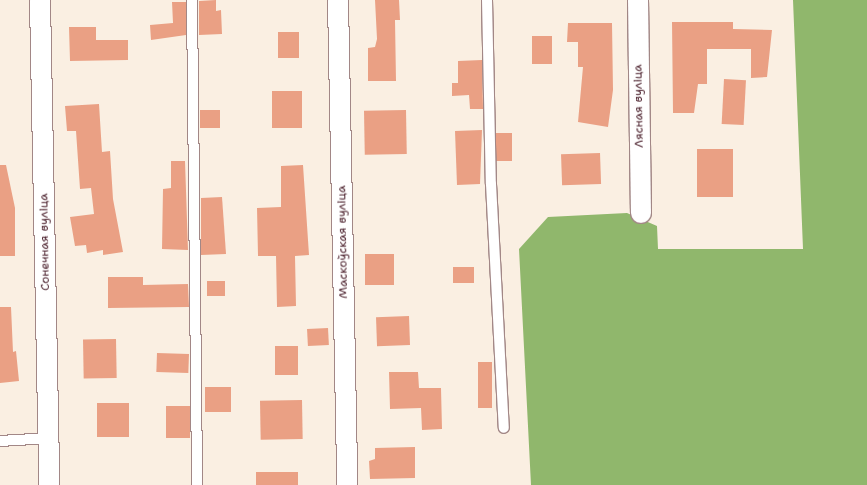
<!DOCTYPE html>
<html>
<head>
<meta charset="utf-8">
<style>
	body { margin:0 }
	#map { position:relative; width:867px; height:485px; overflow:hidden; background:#faefe2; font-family:"Shantell Sans",sans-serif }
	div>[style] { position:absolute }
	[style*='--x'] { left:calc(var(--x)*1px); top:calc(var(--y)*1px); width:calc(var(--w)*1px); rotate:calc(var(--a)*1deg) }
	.forest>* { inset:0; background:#90b76c }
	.building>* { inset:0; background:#eaa084; transform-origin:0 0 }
	.roads { filter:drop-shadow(1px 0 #a28786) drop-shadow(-1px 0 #a28786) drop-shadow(0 1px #a28786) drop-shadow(0 -1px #a28786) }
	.lane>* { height:10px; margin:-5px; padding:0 5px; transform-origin:5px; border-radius:5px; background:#fff }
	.street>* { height:20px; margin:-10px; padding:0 10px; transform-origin:10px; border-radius:10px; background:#fff }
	span { translate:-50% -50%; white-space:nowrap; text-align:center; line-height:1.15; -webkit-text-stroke:3.5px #fff; paint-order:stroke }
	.street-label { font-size:12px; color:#4a1f2b }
</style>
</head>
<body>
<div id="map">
	<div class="forest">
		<div style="clip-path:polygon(793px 0,867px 0,867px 485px,531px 485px,519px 249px,548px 217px,627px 213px,657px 226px,658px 249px,803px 249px)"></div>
	</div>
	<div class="building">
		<div style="clip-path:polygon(216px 0,216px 11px,221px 10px,222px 34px,199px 35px,199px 1px)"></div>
		<div style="clip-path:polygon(375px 0,399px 0,400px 20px,395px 20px,396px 81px,368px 81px,368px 48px,375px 47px,377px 39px)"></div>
		<div style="clip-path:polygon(172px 2px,186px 2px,186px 35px,151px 40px,150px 25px,173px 23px)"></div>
		<div style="clip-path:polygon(672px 22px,733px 22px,733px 29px,772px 30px,767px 77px,751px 78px,751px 49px,707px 49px,707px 84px,698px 84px,694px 113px,673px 113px)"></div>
		<div style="clip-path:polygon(568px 23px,612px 23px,613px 90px,608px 127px,578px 122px,583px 67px,578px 67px,578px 42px,567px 42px)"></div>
		<div style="clip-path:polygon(69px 27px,96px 27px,96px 40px,128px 40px,128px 60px,70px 61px)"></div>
		<div style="left:278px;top:32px;width:21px;height:26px"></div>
		<div style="left:532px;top:36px;width:20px;height:28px"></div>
		<div style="clip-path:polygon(482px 60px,483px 109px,470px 109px,469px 95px,452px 96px,452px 83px,458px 83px,458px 61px)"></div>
		<div style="left:724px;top:79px;width:22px;height:45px;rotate:3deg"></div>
		<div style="left:302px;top:91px;width:37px;height:30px;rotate:90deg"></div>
		<div style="clip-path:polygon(99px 104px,102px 152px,110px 151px,113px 199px,123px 252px,103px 255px,103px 250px,87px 253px,86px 245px,75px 246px,70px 217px,94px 214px,91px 188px,80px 189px,76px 131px,67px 131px,65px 106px)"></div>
		<div style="left:200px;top:110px;width:20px;height:18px"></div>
		<div style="left:406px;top:110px;width:44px;height:42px;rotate:89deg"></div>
		<div style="clip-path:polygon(482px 130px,480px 184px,457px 185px,455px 131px)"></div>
		<div style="left:512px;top:133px;width:28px;height:16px;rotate:90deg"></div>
		<div style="left:697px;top:149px;width:36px;height:48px"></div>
		<div style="left:600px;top:153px;width:31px;height:39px;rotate:88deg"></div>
		<div style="clip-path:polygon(171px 161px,185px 161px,188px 250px,162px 249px,163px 189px,171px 188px)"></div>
		<div style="clip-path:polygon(0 165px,6px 165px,15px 208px,15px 256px,0 256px)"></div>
		<div style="clip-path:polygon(303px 165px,309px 255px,295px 256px,296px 306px,277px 307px,276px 256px,258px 256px,257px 208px,281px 207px,281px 166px)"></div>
		<div style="clip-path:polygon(222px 197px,226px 254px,201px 255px,201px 198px)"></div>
		<div style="left:365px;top:254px;width:29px;height:31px"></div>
		<div style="left:453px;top:267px;width:21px;height:16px"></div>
		<div style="clip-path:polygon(108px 277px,143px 277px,143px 285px,188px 284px,189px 307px,108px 308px)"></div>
		<div style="left:207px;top:281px;width:18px;height:15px"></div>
		<div style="clip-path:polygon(0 307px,11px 307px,13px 352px,16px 351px,19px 381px,0 383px)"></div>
		<div style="left:409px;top:316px;width:29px;height:33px;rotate:88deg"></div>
		<div style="left:328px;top:328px;width:17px;height:21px;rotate:87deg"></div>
		<div style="left:116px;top:339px;width:39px;height:33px;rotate:89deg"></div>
		<div style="left:275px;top:346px;width:23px;height:29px"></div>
		<div style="left:157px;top:353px;width:32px;height:19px;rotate:2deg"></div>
		<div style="left:478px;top:362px;width:14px;height:46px"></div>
		<div style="clip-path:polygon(389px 372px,418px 372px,419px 388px,441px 388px,442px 429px,422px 430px,421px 408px,390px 409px)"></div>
		<div style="left:205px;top:387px;width:26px;height:25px"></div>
		<div style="left:302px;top:400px;width:39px;height:42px;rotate:89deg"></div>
		<div style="left:97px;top:403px;width:32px;height:34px"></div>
		<div style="left:190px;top:406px;width:32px;height:24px;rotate:90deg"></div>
		<div style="clip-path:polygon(415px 447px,415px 478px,370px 479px,369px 461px,375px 459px,375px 448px)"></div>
		<div style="left:298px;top:472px;width:13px;height:42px;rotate:90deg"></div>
	</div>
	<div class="roads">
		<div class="lane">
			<div style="--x:192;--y:0;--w:485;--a:89.4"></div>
			<div style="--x:487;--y:0;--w:184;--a:88.8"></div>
			<div style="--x:491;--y:184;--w:244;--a:87"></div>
			<div style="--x:0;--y:441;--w:50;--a:-3.4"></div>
		</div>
		<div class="street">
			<div style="--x:40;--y:0;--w:485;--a:88.9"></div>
			<div style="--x:338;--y:0;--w:485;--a:88.9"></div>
			<div style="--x:638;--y:0;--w:213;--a:89.2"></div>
		</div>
	</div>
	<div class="street-label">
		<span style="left:639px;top:106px;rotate:-91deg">Лясная вуліца</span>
		<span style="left:45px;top:242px;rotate:-91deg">Сонечная вуліца</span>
		<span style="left:343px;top:242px;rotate:-91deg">Маскоўская вуліца</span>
	</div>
</div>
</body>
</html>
